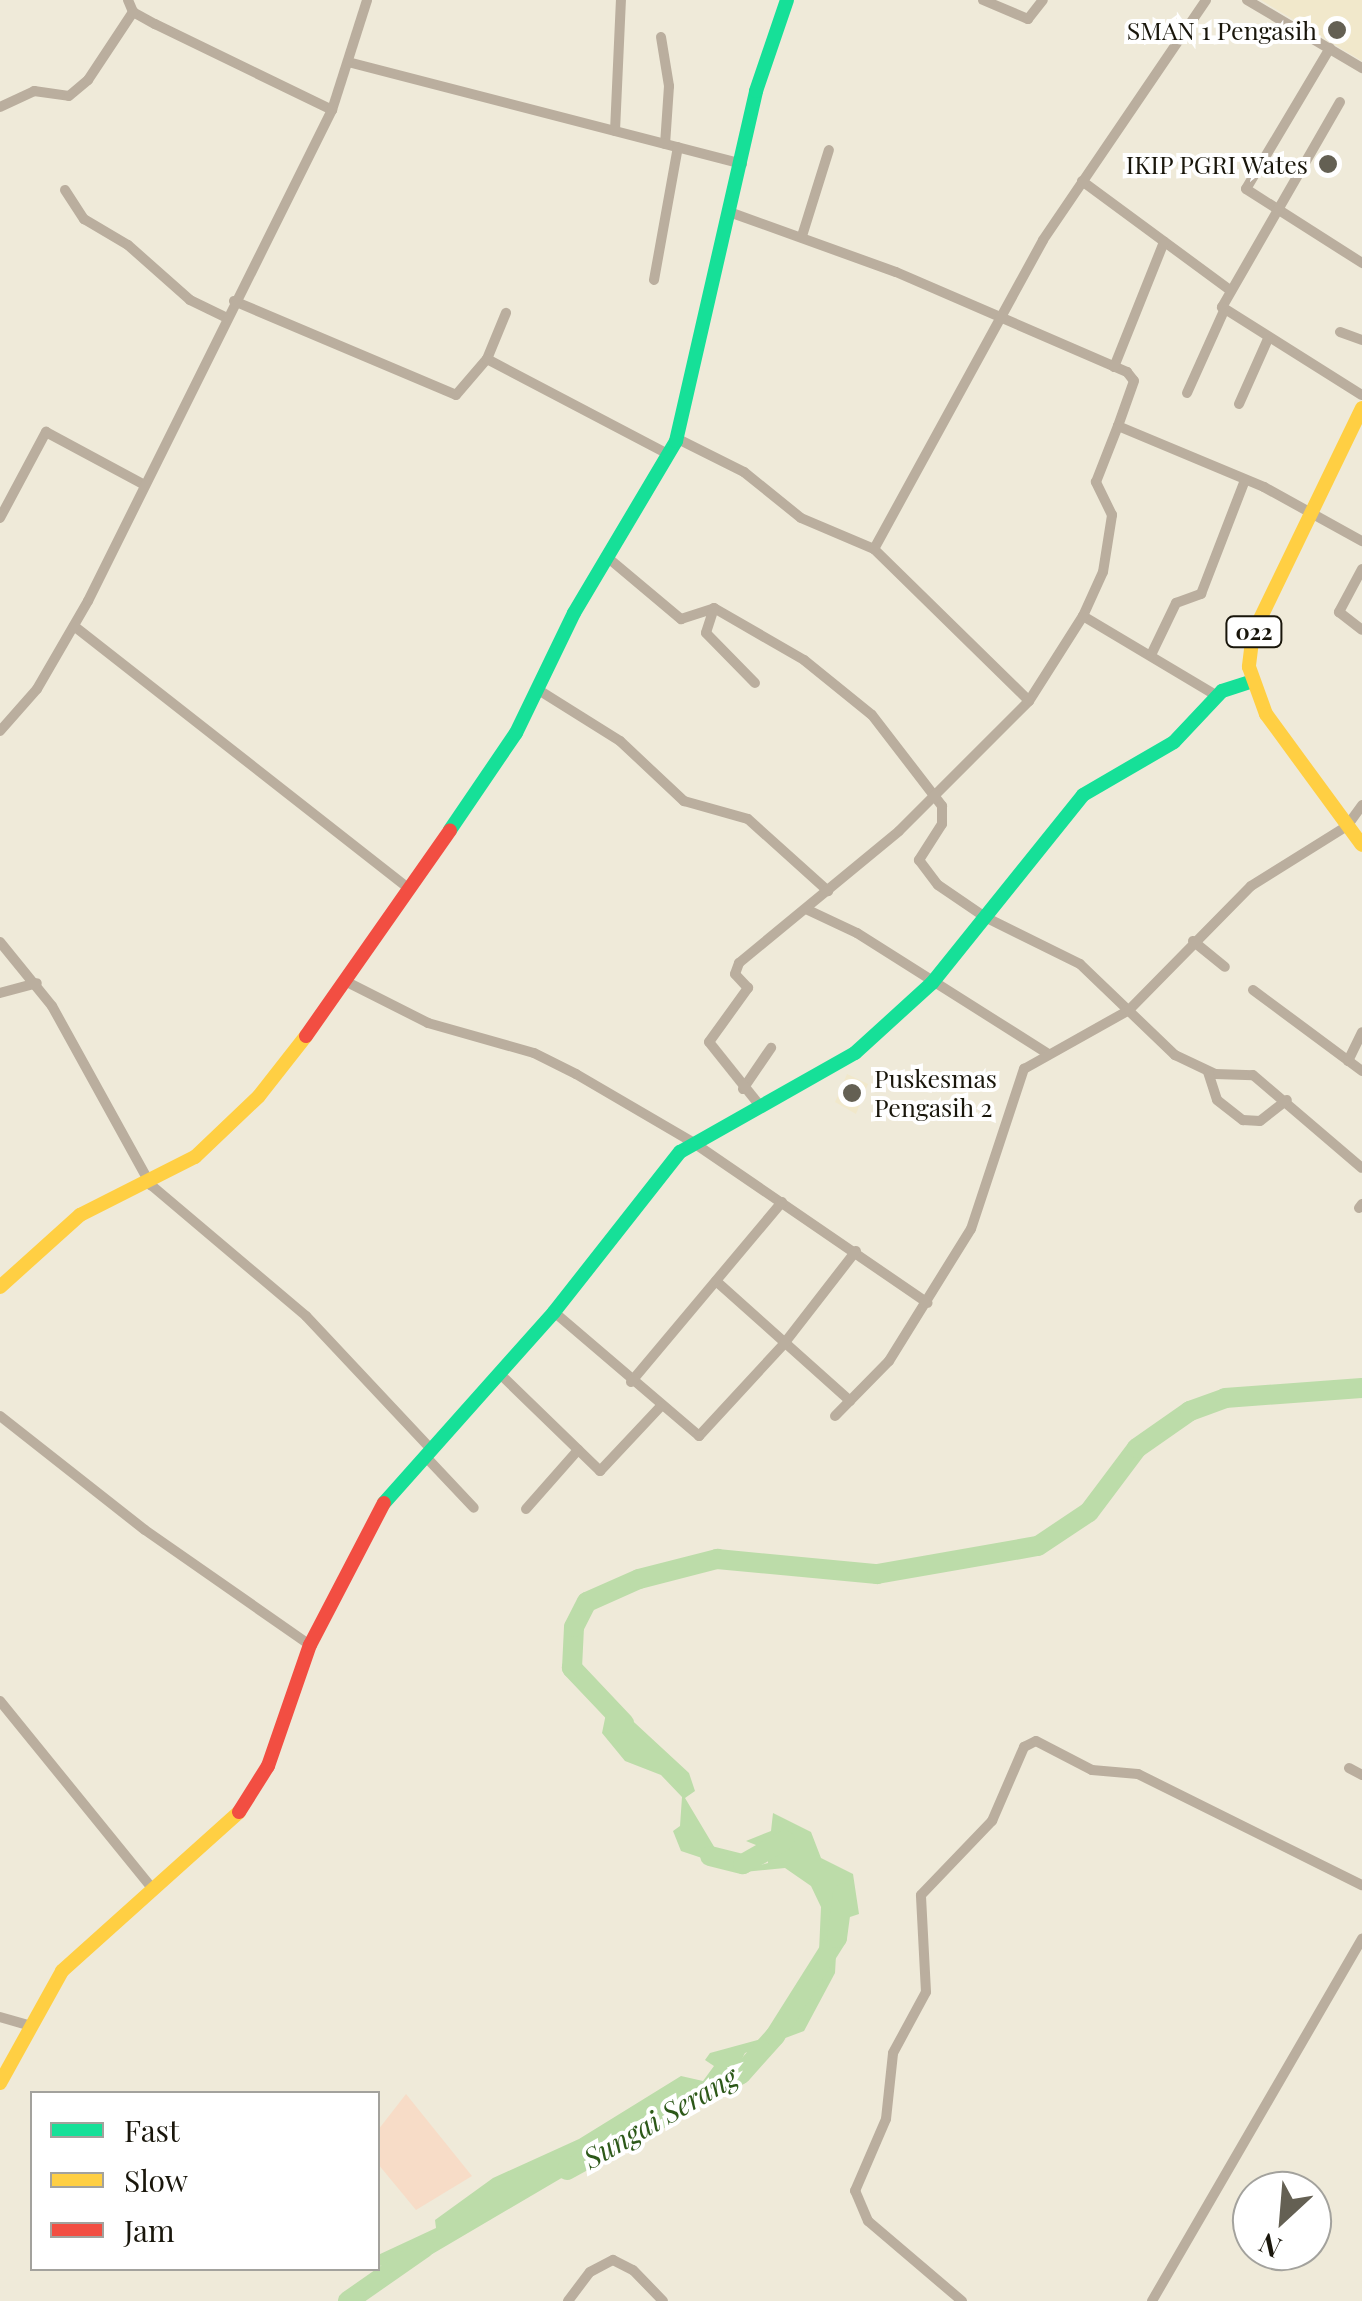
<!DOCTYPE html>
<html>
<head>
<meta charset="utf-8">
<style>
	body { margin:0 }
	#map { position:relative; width:1362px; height:2301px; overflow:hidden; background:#efead9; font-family:"Playfair Display",serif }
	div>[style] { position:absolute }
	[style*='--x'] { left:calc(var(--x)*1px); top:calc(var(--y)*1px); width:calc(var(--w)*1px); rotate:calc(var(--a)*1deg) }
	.built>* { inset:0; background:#f1e8cb }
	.green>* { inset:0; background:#f7dcc7 }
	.water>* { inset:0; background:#bcdca9 }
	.river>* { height:20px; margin:-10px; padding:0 10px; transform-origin:10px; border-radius:10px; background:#bcdca9 }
	.street>* { height:10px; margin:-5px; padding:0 5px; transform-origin:5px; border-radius:5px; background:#baae9e }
	.fast>* { height:14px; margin:-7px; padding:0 7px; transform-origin:7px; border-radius:7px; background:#16e098 }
	.slow>* { height:14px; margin:-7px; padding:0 7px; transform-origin:7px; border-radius:7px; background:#ffcf43 }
	.jam>* { height:14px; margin:-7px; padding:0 7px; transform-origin:7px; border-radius:7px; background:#f24e42 }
	.dots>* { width:28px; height:28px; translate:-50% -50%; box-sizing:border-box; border:5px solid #fff; border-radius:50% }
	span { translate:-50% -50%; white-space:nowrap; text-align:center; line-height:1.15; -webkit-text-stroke:8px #fff; paint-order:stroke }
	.shield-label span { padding:2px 8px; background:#fff; border:2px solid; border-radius:8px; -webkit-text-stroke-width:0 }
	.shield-label { font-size:22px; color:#19160b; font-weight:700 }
	.poi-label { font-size:25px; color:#19160b }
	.right { translate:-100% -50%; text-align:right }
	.left { translate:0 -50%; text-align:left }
	.water-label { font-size:28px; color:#2c5818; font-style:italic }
	.legend { position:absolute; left:30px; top:2091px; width:350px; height:180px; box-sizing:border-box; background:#fff; border:2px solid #a3a29d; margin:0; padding:12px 18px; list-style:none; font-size:30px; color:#19160b }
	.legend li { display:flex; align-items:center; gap:20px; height:50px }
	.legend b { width:50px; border:2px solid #a3a29d }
	.north { position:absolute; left:1232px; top:2171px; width:100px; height:100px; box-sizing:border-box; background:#fff; border:2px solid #a3a29d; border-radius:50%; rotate:206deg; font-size:28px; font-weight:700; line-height:40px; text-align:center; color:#19160b }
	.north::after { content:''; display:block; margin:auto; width:35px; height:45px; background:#646053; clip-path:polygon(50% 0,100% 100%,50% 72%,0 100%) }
</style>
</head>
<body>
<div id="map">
	<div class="built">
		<div style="clip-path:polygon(1261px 0,1362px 0,1362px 61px)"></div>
		<div style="clip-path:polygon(847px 1074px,868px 1084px,856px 1114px,835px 1102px)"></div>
	</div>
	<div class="green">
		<div style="clip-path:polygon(406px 2094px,472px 2176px,416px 2210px,378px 2164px,378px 2130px)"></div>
	</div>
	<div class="water">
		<div style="clip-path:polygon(609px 1699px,689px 1773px,695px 1791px,685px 1798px,719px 1855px,748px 1868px,768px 1863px,768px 1850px,746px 1841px,771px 1831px,773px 1813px,811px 1832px,821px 1858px,853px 1874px,859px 1914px,838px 1921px,835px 1973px,804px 2031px,745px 2053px,728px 2085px,655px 2127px,632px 2127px,582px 2166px,417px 2263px,378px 2266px,378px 2255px,436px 2228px,435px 2220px,493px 2178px,579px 2139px,681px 2076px,703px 2081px,714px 2066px,705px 2060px,710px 2053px,780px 2034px,795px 2022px,818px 1974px,821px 1907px,811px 1886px,785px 1868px,744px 1872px,681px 1851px,673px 1831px,680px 1826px,682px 1797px,661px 1775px,625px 1761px,602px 1733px)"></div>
	</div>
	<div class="river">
		<div style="--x:624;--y:1723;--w:76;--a:-133.4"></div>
		<div style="--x:572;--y:1668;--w:41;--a:-87.2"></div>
		<div style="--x:574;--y:1627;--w:28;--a:-63"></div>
		<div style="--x:587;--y:1602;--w:57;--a:-23.9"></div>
		<div style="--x:639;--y:1579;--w:81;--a:-14.4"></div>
		<div style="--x:717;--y:1559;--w:161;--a:5.4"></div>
		<div style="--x:877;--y:1574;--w:163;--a:-9.9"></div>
		<div style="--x:1038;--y:1546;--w:61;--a:-33.7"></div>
		<div style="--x:1089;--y:1512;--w:80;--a:-53.1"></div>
		<div style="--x:1137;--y:1448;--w:65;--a:-34.9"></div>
		<div style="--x:1190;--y:1411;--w:37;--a:-20"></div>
		<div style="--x:1225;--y:1398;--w:137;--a:-4.2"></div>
		<div style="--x:710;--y:1856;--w:34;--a:14"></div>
		<div style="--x:743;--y:1864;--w:48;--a:-29.7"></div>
		<div style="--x:708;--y:2093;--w:38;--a:-30"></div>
		<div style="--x:741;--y:2074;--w:51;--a:-48.2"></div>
		<div style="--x:775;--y:2036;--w:116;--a:-57.7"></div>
		<div style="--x:837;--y:1938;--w:45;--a:-82.4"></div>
		<div style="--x:567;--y:2170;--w:116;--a:-28.8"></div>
		<div style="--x:348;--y:2301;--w:93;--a:-34.9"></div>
	</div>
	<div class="street">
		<div style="--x:128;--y:0;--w:13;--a:67"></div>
		<div style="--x:133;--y:12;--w:25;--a:29"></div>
		<div style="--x:155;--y:24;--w:197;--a:25.9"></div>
		<div style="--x:983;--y:0;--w:49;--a:22.9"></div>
		<div style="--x:1028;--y:19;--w:24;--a:-52"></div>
		<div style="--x:1247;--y:0;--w:134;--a:30.6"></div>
		<div style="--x:661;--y:37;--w:50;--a:80.7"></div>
		<div style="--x:669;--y:86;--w:58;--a:93.9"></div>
		<div style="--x:1330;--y:48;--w:164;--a:120.8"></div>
		<div style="--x:1246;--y:189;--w:138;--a:32.5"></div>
		<div style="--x:348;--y:62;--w:407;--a:14.5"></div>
		<div style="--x:1340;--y:102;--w:237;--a:119.9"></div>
		<div style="--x:1222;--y:307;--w:165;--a:32.2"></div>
		<div style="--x:0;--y:107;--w:38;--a:-25"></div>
		<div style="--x:34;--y:91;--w:35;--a:8"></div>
		<div style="--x:69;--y:96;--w:25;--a:-40"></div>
		<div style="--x:88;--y:80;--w:82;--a:-56.5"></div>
		<div style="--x:615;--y:131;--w:131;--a:-87.4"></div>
		<div style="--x:1082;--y:181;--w:185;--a:36.4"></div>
		<div style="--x:65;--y:190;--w:35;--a:57"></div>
		<div style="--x:84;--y:219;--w:51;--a:30.6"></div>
		<div style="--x:128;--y:245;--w:83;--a:41.6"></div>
		<div style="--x:190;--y:300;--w:39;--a:26"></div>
		<div style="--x:732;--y:213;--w:174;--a:19.8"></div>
		<div style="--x:896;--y:272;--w:252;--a:23.4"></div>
		<div style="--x:1127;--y:372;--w:11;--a:52"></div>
		<div style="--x:1134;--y:381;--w:48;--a:109.6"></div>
		<div style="--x:1118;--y:426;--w:158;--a:22.7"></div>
		<div style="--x:1264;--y:487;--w:112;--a:28.9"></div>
		<div style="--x:802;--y:236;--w:90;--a:-72.6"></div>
		<div style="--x:654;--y:280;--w:135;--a:-79.8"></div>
		<div style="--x:234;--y:301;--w:241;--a:22.9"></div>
		<div style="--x:456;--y:395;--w:48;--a:-49.3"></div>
		<div style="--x:487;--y:359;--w:50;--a:-67.6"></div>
		<div style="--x:1340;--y:332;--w:23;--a:20"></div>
		<div style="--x:487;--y:359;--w:204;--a:27.7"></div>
		<div style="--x:1114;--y:367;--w:135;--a:-68.2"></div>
		<div style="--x:1187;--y:393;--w:88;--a:-65.8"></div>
		<div style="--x:1239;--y:404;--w:71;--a:-66"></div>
		<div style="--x:676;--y:438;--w:76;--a:26.6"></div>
		<div style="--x:744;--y:472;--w:73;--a:38.9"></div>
		<div style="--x:801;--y:518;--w:79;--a:23"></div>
		<div style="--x:874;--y:549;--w:217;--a:44.4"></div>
		<div style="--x:0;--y:518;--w:98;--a:-61.9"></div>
		<div style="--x:46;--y:432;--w:108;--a:28.2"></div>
		<div style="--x:874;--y:549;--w:352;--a:-61.3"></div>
		<div style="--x:1043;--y:240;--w:290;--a:-55.8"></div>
		<div style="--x:607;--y:557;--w:97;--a:40"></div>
		<div style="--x:681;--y:619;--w:35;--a:-18"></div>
		<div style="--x:714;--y:608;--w:104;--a:30"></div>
		<div style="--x:804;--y:660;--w:87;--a:39"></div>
		<div style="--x:872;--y:715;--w:115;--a:52.4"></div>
		<div style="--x:942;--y:806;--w:18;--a:90"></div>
		<div style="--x:942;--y:824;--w:43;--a:122.6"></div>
		<div style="--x:919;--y:860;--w:31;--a:53"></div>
		<div style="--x:938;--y:885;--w:57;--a:34.2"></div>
		<div style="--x:985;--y:917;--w:106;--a:26.3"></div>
		<div style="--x:1080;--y:964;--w:132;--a:43.8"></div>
		<div style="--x:1175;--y:1055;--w:44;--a:25.4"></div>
		<div style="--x:1215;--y:1074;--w:38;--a:2"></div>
		<div style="--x:1253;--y:1075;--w:143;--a:40.5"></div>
		<div style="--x:1362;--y:569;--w:49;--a:118.1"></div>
		<div style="--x:1339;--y:612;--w:29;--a:38"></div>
		<div style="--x:714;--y:608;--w:26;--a:108"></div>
		<div style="--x:706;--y:633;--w:70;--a:45.6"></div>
		<div style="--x:1083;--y:616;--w:156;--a:30.8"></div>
		<div style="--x:74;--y:626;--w:426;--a:38.1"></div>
		<div style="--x:1151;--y:655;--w:58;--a:-64.3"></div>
		<div style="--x:1176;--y:603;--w:27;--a:-20"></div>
		<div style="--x:1201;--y:594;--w:122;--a:-68.9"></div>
		<div style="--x:537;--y:689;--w:98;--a:32.1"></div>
		<div style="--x:620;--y:741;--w:88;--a:43.2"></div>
		<div style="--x:684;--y:801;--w:66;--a:15.7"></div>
		<div style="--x:748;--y:819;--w:108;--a:42"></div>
		<div style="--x:0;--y:731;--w:56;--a:-48.6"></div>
		<div style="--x:37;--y:689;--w:102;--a:-59.9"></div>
		<div style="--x:88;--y:601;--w:548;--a:-63.58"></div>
		<div style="--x:332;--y:110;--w:115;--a:-72.3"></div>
		<div style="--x:808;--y:910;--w:54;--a:25.1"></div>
		<div style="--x:857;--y:933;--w:225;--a:32.3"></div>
		<div style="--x:1193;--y:941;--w:41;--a:39.1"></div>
		<div style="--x:0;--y:942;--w:82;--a:50.9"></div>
		<div style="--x:52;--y:1006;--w:205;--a:61.1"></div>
		<div style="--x:151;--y:1185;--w:203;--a:40.2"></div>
		<div style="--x:306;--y:1316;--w:183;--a:46.8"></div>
		<div style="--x:347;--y:982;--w:91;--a:26.8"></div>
		<div style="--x:428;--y:1023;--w:110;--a:15.8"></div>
		<div style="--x:534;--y:1053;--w:47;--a:26.6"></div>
		<div style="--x:576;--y:1074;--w:137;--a:30.3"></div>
		<div style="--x:694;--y:1143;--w:283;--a:34.4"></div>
		<div style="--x:1253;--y:990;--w:136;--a:36.6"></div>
		<div style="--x:0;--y:993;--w:38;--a:-15"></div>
		<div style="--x:1348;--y:1061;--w:32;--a:-64"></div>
		<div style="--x:1208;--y:1072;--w:29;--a:72"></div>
		<div style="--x:1217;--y:1100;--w:33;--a:38"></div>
		<div style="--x:1243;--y:1120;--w:17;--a:3"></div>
		<div style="--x:1260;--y:1121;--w:34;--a:-38"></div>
		<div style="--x:743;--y:1089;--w:50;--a:-55.7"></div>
		<div style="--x:761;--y:1107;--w:83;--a:-128.7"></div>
		<div style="--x:709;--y:1042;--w:67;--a:-54.2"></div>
		<div style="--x:748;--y:988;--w:19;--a:-133"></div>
		<div style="--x:735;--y:974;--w:12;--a:-70"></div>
		<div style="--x:739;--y:963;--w:207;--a:-39.5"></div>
		<div style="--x:899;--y:831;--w:184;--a:-45"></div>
		<div style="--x:1029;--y:701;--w:101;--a:-57.6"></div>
		<div style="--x:1083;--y:616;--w:48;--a:-65.6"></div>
		<div style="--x:1103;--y:572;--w:58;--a:-81"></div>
		<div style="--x:1112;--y:515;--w:37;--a:-116"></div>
		<div style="--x:1096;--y:482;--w:60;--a:-68.6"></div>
		<div style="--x:1359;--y:1208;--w:5;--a:-53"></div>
		<div style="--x:716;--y:1281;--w:180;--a:41.8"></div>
		<div style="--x:554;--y:1312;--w:191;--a:40.5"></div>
		<div style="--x:699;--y:1436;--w:124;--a:-47.3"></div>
		<div style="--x:783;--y:1345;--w:119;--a:-52.2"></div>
		<div style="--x:499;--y:1373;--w:141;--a:44.1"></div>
		<div style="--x:600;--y:1471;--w:89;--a:-46.8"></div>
		<div style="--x:631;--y:1382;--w:235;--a:-50"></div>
		<div style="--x:0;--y:1416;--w:184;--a:38.2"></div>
		<div style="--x:145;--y:1530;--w:201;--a:34.9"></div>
		<div style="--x:835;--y:1416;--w:77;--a:-45.5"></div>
		<div style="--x:889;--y:1361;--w:155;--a:-58.2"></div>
		<div style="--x:971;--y:1229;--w:169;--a:-71.7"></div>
		<div style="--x:1024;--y:1069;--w:120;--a:-29.3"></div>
		<div style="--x:1129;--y:1010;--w:174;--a:-45.5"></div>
		<div style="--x:1251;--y:886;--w:113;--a:-32"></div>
		<div style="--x:1347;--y:826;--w:26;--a:-54"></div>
		<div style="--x:425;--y:1456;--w:71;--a:46.7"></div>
		<div style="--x:526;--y:1509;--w:79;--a:-48.6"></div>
		<div style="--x:0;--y:1701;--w:242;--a:50.9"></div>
		<div style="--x:1349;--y:1768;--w:15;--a:28"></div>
		<div style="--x:0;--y:2017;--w:33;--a:16"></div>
		<div style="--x:568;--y:2301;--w:36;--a:-53"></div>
		<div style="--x:590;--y:2272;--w:26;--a:-28"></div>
		<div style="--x:613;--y:2260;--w:22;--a:27"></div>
		<div style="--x:633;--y:2270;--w:43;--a:45.9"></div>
		<div style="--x:962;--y:2301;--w:123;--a:-139.6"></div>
		<div style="--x:868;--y:2221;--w:33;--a:-113"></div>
		<div style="--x:855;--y:2191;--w:78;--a:-66.7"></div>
		<div style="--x:886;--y:2119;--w:66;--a:-83.9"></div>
		<div style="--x:893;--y:2053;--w:69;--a:-61.6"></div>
		<div style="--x:926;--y:1992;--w:97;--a:-93"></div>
		<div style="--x:921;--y:1895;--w:103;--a:-46.2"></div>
		<div style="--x:992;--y:1821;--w:81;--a:-66.6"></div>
		<div style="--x:1024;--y:1747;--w:13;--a:-27"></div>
		<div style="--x:1036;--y:1741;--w:63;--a:27.4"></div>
		<div style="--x:1092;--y:1770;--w:46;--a:5"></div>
		<div style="--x:1138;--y:1774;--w:250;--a:26.4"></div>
		<div style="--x:1152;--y:2301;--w:419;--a:-59.9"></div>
	</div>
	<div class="fast">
		<div style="--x:450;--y:830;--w:117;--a:-55.8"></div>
		<div style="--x:516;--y:733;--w:133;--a:-64.2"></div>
		<div style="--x:574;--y:613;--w:200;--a:-59.3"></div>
		<div style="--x:676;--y:441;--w:359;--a:-77.1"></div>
		<div style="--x:756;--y:91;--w:96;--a:-71.2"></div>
		<div style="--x:384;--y:1503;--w:256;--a:-48.3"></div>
		<div style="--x:554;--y:1312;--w:204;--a:-51.8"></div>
		<div style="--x:680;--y:1152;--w:201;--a:-29.5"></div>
		<div style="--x:855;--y:1053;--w:104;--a:-42.3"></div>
		<div style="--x:932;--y:983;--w:241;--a:-51.2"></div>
		<div style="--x:1083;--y:795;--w:105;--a:-30.2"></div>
		<div style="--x:1174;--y:742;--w:70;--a:-46.7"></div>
		<div style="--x:1222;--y:691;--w:33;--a:-18"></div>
	</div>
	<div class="slow">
		<div style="--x:1362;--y:408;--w:250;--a:115.8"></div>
		<div style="--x:1253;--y:633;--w:34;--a:97"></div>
		<div style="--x:1249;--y:667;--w:50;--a:70.1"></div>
		<div style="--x:1266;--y:714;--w:162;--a:53.8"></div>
		<div style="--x:0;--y:1287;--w:108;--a:-42"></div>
		<div style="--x:80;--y:1215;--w:129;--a:-26.8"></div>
		<div style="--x:195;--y:1157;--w:88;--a:-43.6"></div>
		<div style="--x:259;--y:1096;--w:76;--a:-51.9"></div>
		<div style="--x:0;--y:2083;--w:128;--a:-61"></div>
		<div style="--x:62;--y:1971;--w:238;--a:-41.9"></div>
	</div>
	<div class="jam">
		<div style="--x:306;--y:1036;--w:251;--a:-55"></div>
		<div style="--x:239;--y:1812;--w:54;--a:-57.8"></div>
		<div style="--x:268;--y:1766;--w:128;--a:-70.9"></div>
		<div style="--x:310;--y:1645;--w:160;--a:-62.5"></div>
	</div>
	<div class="dots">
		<div style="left:1337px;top:30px;background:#646053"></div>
		<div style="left:1328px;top:164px;background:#646053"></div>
		<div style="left:852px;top:1093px;background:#646053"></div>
	</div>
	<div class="shield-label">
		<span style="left:1254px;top:632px">022</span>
	</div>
	<div class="poi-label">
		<span class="right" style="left:1317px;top:30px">SMAN 1 Pengasih</span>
		<span class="right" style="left:1308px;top:164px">IKIP PGRI Wates</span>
		<span class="left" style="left:874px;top:1093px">Puskesmas<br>Pengasih 2</span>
	</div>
	<div class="water-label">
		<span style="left:660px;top:2117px;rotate:-30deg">Sungai Serang</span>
	</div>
	<ul class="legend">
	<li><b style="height:12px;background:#16e098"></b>Fast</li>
	<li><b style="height:12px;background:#ffcf43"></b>Slow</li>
	<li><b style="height:12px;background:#f24e42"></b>Jam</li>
	</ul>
	<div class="north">N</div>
</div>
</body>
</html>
